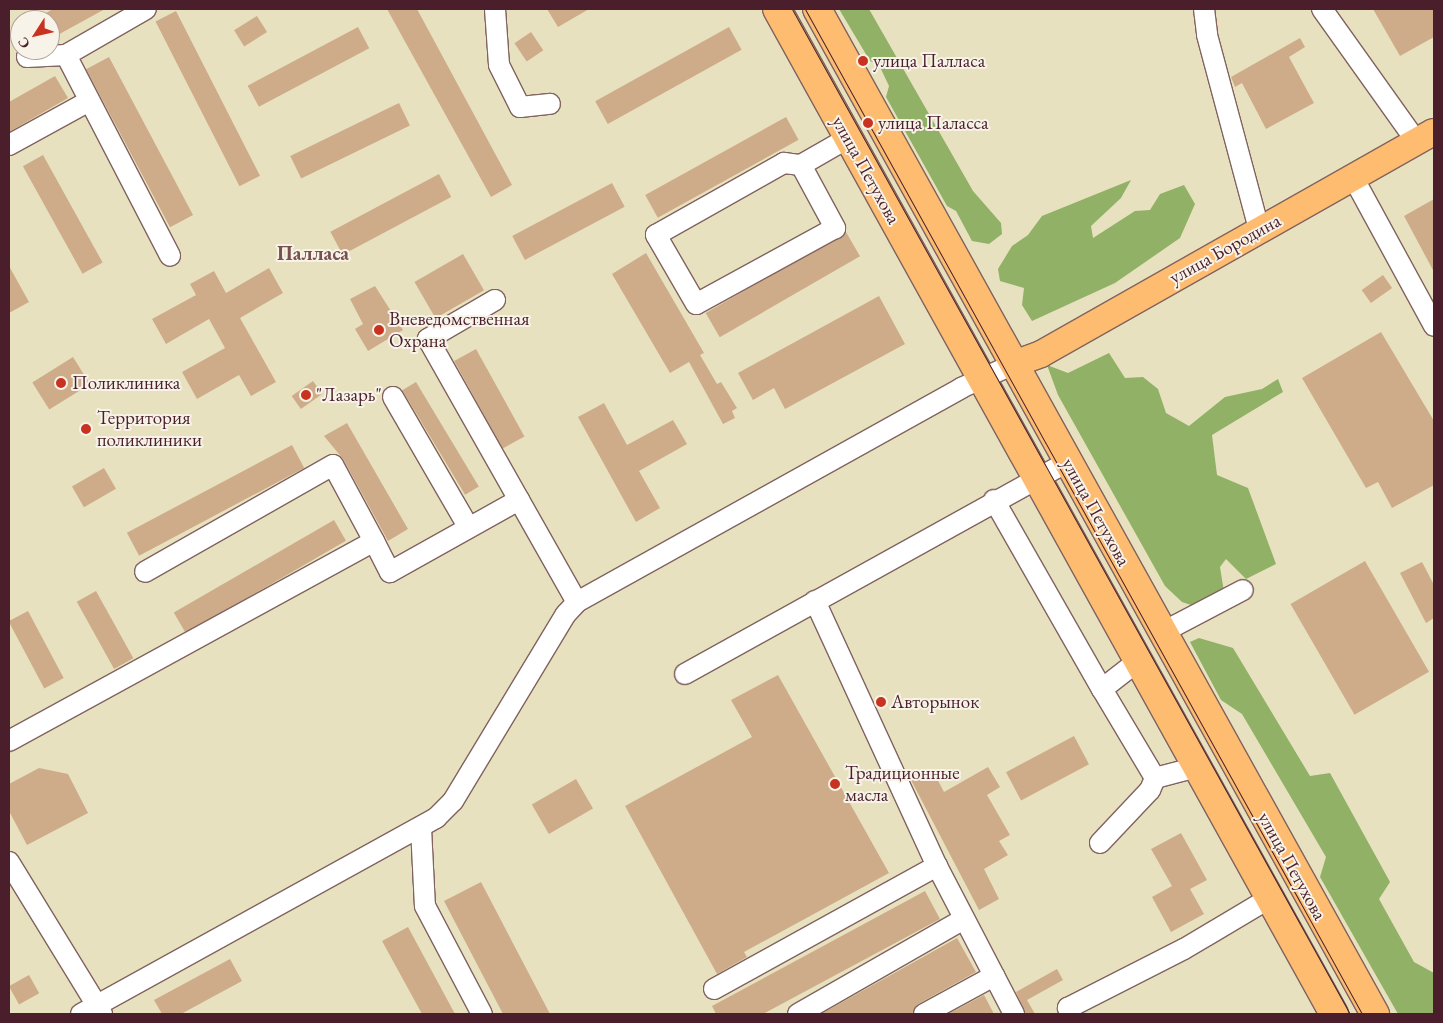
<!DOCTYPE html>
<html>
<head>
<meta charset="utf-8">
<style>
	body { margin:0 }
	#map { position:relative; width:1443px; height:1023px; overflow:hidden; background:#e8e1bf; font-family:"EB Garamond",serif }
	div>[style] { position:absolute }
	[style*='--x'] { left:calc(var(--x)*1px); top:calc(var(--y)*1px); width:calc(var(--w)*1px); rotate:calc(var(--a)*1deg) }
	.forest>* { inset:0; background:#90b166 }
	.building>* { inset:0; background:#ceac89; transform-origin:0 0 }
	.roads { filter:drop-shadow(1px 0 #81635f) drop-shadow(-1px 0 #81635f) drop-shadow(0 1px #81635f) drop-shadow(0 -1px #81635f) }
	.minor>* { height:20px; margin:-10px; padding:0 10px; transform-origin:10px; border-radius:10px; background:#fff }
	.major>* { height:26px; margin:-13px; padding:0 13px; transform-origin:13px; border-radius:13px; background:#fdbc6f }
	.highway>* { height:28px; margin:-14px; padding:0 14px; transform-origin:14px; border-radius:14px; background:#fdbc6f }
	.tram>* { height:1px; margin:-0.5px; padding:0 0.5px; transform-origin:0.5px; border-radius:0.5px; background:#4a1f2b }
	.dots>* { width:14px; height:14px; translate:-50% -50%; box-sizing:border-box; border:2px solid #f7f3e8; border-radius:50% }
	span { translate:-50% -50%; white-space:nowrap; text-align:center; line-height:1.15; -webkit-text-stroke:4px #f7f3e8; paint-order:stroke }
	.poi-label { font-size:19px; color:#4a1f2b }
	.left { translate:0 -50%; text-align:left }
	.street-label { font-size:19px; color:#4a1f2b }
	.neighbourhood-label { font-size:20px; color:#78504c; font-weight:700 }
	.frame { position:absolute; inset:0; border:10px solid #4a1f2b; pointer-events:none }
	.north { position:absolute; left:10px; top:10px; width:50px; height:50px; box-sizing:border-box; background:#f7f3e8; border:1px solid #b29e9c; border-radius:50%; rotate:235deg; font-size:14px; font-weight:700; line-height:20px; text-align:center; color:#4a1f2b }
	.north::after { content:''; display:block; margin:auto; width:18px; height:22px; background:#c8321e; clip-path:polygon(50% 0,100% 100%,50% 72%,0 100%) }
</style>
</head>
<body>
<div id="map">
	<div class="forest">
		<div style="clip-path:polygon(839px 9px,869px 9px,973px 191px,1001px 223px,1002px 234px,989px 244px,972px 241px,956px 211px,947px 206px,886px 97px,889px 86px,879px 65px,870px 61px)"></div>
		<div style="clip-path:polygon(1131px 180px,1121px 198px,1091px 226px,1093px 238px,1135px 211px,1150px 210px,1160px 194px,1184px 185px,1195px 204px,1180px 238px,1115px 283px,1032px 321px,1022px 305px,1024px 288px,1000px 281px,998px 269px,1012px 246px,1028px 235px,1042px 216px)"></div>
		<div style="clip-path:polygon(1109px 353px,1125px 378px,1143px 377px,1158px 389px,1166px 413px,1189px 426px,1225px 397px,1262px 389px,1278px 379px,1283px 392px,1212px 435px,1217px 475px,1248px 488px,1276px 564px,1246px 579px,1226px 559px,1220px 567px,1224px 592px,1194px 606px,1182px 602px,1165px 586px,1058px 395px,1047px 365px,1068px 373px)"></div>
		<div style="clip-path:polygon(1199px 638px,1233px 648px,1310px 776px,1330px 773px,1390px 882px,1379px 899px,1414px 962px,1434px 973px,1434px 1014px,1398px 1014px,1320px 877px,1326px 857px,1242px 714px,1221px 700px,1190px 642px)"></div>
	</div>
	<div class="building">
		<div style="clip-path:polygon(53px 9px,105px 9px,54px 37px,50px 20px,33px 20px)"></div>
		<div style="clip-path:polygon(387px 9px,417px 9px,512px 185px,491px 197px)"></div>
		<div style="clip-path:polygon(547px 9px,589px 9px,558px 27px)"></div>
		<div style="clip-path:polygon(1373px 9px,1434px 9px,1434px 37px,1400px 56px)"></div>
		<div style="left:176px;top:11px;width:185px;height:23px;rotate:63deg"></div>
		<div style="left:257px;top:16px;width:19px;height:27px;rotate:58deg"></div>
		<div style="left:358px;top:27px;width:24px;height:125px;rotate:62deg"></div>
		<div style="left:729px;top:27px;width:26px;height:153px;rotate:61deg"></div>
		<div style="left:531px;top:32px;width:22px;height:20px;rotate:56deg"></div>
		<div style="clip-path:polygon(1300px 38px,1305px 47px,1289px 57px,1314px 103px,1266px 129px,1242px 83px,1235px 87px,1231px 77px)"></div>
		<div style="left:109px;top:57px;width:179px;height:26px;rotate:62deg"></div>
		<div style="clip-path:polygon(55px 76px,68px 98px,9px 132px,9px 102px)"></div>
		<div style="left:399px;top:103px;width:25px;height:121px;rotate:64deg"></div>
		<div style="left:786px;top:117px;width:26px;height:161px;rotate:61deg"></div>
		<div style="left:43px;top:155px;width:123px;height:23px;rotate:61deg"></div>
		<div style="left:439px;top:174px;width:26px;height:123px;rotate:62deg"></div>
		<div style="left:612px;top:183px;width:27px;height:113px;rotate:62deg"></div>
		<div style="clip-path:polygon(1434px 199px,1434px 272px,1404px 216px)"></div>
		<div style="left:846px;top:232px;width:28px;height:162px;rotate:60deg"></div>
		<div style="clip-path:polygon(646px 253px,704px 353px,700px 355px,717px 384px,721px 382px,737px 408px,732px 411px,735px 418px,723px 424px,689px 362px,670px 373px,612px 274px)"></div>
		<div style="left:463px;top:254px;width:42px;height:56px;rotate:60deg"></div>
		<div style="clip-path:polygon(9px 266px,29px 302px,9px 313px)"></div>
		<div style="clip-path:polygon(269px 268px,283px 293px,240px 318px,276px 382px,251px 396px,239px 375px,197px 399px,182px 372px,225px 348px,209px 319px,166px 344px,152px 319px,196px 295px,190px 284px,214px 271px,226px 293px)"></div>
		<div style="left:1383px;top:275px;width:16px;height:26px;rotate:55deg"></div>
		<div style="clip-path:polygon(375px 286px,403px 330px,368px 351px,355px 329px,363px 324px,350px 299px)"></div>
		<div style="clip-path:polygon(879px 296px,905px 344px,785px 409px,774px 388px,753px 400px,738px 373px)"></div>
		<div style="clip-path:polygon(1381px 332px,1434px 421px,1434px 485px,1392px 508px,1378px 482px,1366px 488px,1302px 378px)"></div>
		<div style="left:476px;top:349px;width:100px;height:25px;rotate:61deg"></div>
		<div style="left:73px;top:357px;width:32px;height:48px;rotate:58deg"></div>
		<div style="left:313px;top:381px;width:16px;height:26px;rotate:55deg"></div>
		<div style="left:416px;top:382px;width:122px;height:16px;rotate:59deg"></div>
		<div style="clip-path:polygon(604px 403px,627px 445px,673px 420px,687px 444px,639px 471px,660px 508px,636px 522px,578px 417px)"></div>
		<div style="clip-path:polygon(347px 423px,408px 529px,388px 541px,343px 459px,324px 436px)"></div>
		<div style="left:292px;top:445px;width:26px;height:187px;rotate:62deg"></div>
		<div style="left:104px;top:468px;width:24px;height:37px;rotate:60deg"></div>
		<div style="left:334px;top:520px;width:24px;height:185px;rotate:60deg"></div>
		<div style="left:1365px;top:561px;width:128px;height:86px;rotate:60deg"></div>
		<div style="clip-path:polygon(1422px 562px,1434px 585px,1434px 618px,1426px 623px,1400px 573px)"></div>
		<div style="left:96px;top:591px;width:77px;height:22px;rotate:61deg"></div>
		<div style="left:28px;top:611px;width:76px;height:22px;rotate:62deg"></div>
		<div style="clip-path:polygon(778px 675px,889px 873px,744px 952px,747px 957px,717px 974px,625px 806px,752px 737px,731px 700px)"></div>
		<div style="left:1074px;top:736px;width:32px;height:77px;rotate:62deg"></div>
		<div style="clip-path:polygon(988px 767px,1000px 787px,987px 795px,1010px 835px,999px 841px,1008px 855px,984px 869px,999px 899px,979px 910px,911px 780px,932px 769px,944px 792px)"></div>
		<div style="clip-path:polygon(39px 768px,68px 774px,88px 813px,27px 845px,9px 811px,9px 784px)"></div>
		<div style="left:576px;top:779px;width:34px;height:51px;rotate:60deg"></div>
		<div style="clip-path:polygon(1181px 833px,1207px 880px,1190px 889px,1204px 914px,1171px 932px,1152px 897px,1172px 886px,1151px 849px)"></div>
		<div style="clip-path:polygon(481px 882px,550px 1014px,503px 1014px,444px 901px)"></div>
		<div style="clip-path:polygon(925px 891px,940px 919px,763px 1014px,716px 1014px,712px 1006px)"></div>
		<div style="clip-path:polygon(408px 927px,455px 1014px,422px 1014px,382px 941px)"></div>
		<div style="clip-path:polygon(957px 938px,976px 972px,918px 1004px,912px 1014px,821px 1014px)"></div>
		<div style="clip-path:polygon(230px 959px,242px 981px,181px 1014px,162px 1014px,154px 1000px)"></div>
		<div style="clip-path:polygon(1057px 969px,1063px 980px,1027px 1000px,1035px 1014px,1026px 1014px,1016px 992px)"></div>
		<div style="left:29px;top:975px;width:21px;height:23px;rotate:61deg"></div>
		<div style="clip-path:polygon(984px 995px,994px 1014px,948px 1014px)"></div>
	</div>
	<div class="roads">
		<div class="minor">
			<div style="--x:495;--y:9;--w:56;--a:85.9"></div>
			<div style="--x:499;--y:65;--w:47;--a:63.4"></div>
			<div style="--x:520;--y:107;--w:30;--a:-6"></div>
			<div style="--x:1204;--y:9;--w:26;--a:83"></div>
			<div style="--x:1207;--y:35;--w:201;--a:75"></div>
			<div style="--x:1322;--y:9;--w:163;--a:54.5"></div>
			<div style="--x:66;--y:55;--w:226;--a:62.6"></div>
			<div style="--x:27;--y:57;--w:39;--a:-3"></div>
			<div style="--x:66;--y:55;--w:92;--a:-29.9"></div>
			<div style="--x:9;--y:145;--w:91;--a:-28.8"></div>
			<div style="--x:801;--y:165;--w:72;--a:61.6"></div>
			<div style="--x:835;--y:228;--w:158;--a:151.3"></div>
			<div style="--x:696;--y:304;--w:80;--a:-120.1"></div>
			<div style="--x:656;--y:235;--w:147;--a:-29.4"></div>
			<div style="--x:784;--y:163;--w:17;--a:7"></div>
			<div style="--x:801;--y:165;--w:54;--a:-29.9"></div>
			<div style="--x:1354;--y:179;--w:167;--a:61.4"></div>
			<div style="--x:495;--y:300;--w:78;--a:149.8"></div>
			<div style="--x:428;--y:339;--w:302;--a:60.5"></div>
			<div style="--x:393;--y:397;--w:151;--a:59.9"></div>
			<div style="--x:994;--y:500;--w:218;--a:60.3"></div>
			<div style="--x:374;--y:541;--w:35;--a:63"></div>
			<div style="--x:390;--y:572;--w:148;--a:-29.2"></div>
			<div style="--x:815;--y:601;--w:292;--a:65.3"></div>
			<div style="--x:937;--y:866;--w:167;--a:62.5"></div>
			<div style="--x:1163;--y:632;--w:90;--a:-27.7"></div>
			<div style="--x:685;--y:674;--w:438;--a:-29"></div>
			<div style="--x:9;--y:741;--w:416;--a:-28.7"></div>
			<div style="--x:374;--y:541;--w:86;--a:-118.3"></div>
			<div style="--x:333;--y:465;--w:216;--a:150.4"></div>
			<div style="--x:1155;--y:778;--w:43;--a:-14.7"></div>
			<div style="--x:421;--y:828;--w:78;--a:87.1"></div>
			<div style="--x:425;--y:906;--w:122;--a:62.2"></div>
			<div style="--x:1100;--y:843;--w:73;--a:-46.7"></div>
			<div style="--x:1150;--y:790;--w:13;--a:-67"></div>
			<div style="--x:1155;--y:778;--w:104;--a:-120.8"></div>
			<div style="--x:1102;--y:689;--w:46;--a:-37.9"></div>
			<div style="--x:9;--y:862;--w:178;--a:58.5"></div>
			<div style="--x:714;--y:989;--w:255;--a:-28.9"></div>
			<div style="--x:81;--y:1014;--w:406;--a:-28.9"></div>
			<div style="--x:436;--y:818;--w:24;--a:-45"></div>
			<div style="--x:453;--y:801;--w:218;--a:-58.9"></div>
			<div style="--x:566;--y:614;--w:16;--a:-47"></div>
			<div style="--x:577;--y:602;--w:440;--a:-29.1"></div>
			<div style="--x:961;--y:388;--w:58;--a:-24.4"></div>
			<div style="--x:798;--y:1014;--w:191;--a:-29.8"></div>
			<div style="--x:924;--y:1014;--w:80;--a:-28.5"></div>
			<div style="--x:1071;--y:1014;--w:7;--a:-117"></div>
			<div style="--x:1068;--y:1008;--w:130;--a:-27"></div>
			<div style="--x:1184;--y:949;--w:100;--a:-30.7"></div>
		</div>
		<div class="major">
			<div style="--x:1014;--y:364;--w:29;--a:-20"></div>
			<div style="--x:1041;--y:354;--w:451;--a:-29.5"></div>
		</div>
		<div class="highway">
			<div style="--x:777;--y:9;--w:1149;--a:61"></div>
			<div style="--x:817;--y:9;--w:1150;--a:60.96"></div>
		</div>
	</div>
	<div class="tram">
		<div style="--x:792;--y:9;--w:1150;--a:60.96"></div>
		<div style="--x:805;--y:9;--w:1149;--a:61"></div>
	</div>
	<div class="dots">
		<div style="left:863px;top:61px;background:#c8321e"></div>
		<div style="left:868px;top:123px;background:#c8321e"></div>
		<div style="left:379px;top:330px;background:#c8321e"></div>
		<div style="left:61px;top:383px;background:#c8321e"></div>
		<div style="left:306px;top:395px;background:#c8321e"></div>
		<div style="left:86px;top:429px;background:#c8321e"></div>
		<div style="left:881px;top:702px;background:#c8321e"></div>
		<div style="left:835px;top:784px;background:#c8321e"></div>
	</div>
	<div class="poi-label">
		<span class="left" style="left:873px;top:61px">улица Палласа</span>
		<span class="left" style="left:878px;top:123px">улица Паласса</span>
		<span class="left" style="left:389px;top:330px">Вневедомственная<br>Охрана</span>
		<span class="left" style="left:72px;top:383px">Поликлиника</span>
		<span class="left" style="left:316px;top:395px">"Лазарь"</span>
		<span class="left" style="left:97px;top:429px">Территория<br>поликлиники</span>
		<span class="left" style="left:891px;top:702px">Авторынок</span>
		<span class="left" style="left:845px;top:784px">Традиционные<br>масла</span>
	</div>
	<div class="street-label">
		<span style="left:866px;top:170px;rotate:61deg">улица Петухова</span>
		<span style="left:1225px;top:249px;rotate:-29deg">улица Бородина</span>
		<span style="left:1096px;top:512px;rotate:61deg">улица Петухова</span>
		<span style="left:1292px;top:866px;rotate:61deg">улица Петухова</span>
	</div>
	<div class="neighbourhood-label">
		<span style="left:313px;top:253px">Палласа</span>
	</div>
	<div class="frame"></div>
	<div class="north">С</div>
</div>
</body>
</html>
